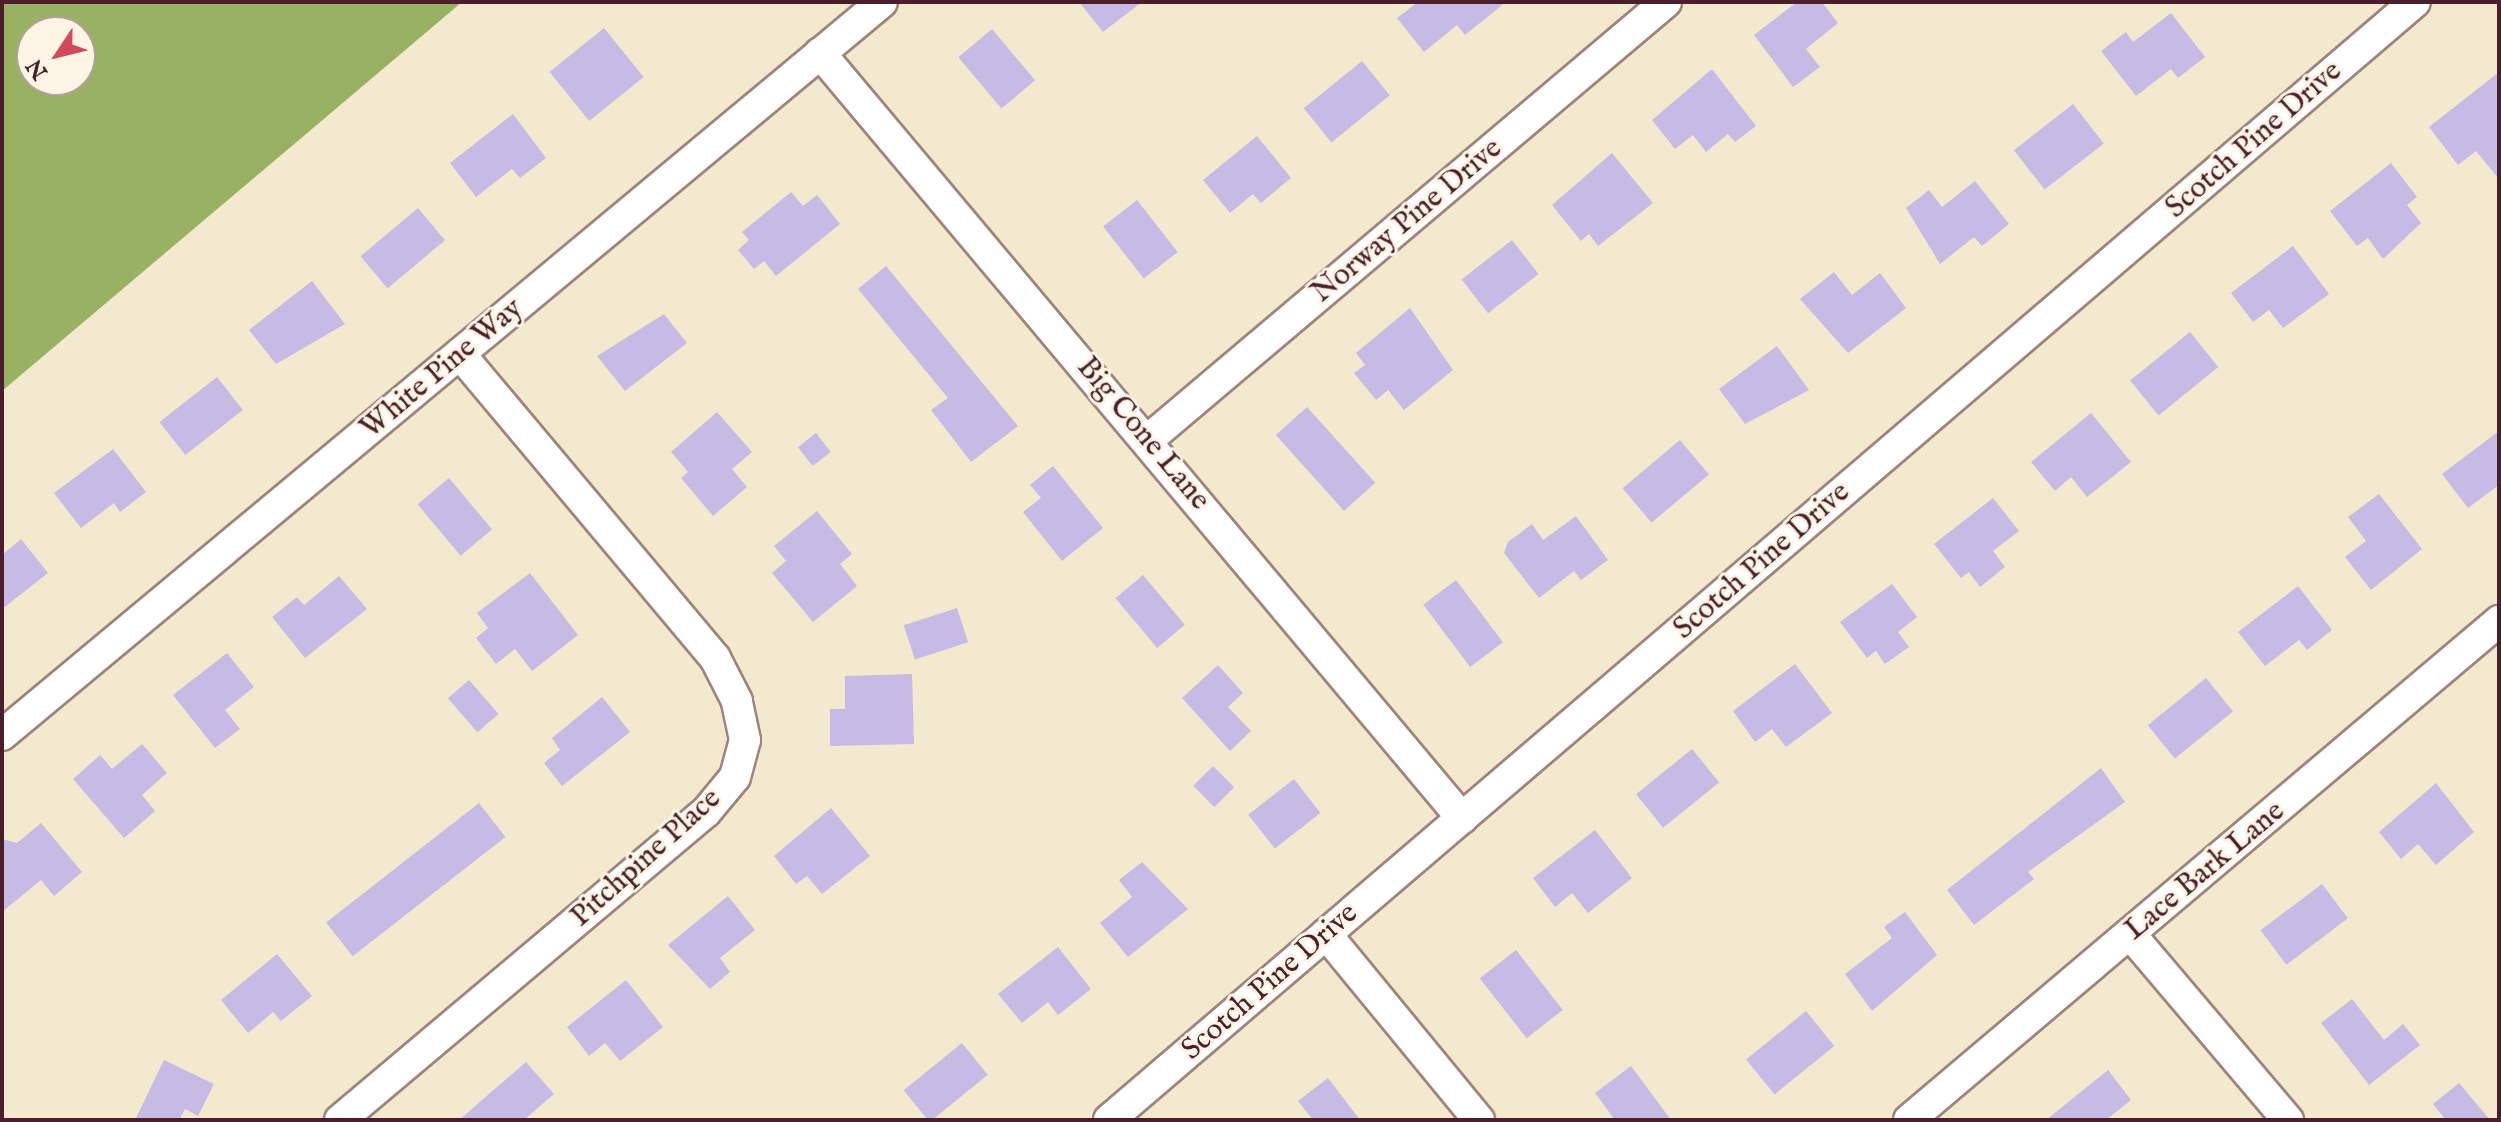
<!DOCTYPE html>
<html>
<head>
<meta charset="utf-8">
<style>
	body { margin:0 }
	#map { position:relative; width:2501px; height:1122px; overflow:hidden; background:#f3e9ce; font-family:"IM FELL English",serif }
	div>[style] { position:absolute }
	[style*='--x'] { left:calc(var(--x)*1px); top:calc(var(--y)*1px); width:calc(var(--w)*1px); rotate:calc(var(--a)*1deg) }
	.forest>* { inset:0; background:#98b162 }
	.building>* { inset:0; background:#c7bbe6; transform-origin:0 0 }
	.roads { filter:drop-shadow(2px 0 #9e847c) drop-shadow(-2px 0 #9e847c) drop-shadow(0 2px #9e847c) drop-shadow(0 -2px #9e847c) }
	.street>* { height:30px; margin:-15px; padding:0 15px; transform-origin:15px; border-radius:15px; background:#fff }
	span { translate:-50% -50%; white-space:nowrap; text-align:center; line-height:1.15; -webkit-text-stroke:6px #fcf5e5; paint-order:stroke }
	.street-label { font-size:30px; color:#4a1f2b }
	.frame { position:absolute; inset:0; border:4px solid #4a1f2b; pointer-events:none }
	.north { position:absolute; left:16px; top:16px; width:80px; height:80px; box-sizing:border-box; background:#fcf5e5; border:2px solid #b59f9b; border-radius:50%; rotate:235deg; font-size:22px; font-weight:700; line-height:32px; text-align:center; color:#4a1f2b }
	.north::after { content:''; display:block; margin:auto; width:28px; height:36px; background:#d1495b; clip-path:polygon(50% 0,100% 100%,50% 72%,0 100%) }
</style>
</head>
<body>
<div id="map">
	<div class="forest">
		<div style="clip-path:polygon(evenodd,2px 2px,462px 2px,2px 391px,2px 2px,32px 32px,80px 32px,80px 80px,32px 80px,32px 32px)"></div>
	</div>
	<div class="building">
		<div style="clip-path:polygon(1079px 2px,1142px 2px,1103px 32px)"></div>
		<div style="clip-path:polygon(1418px 2px,1506px 2px,1465px 35px,1457px 25px,1424px 52px,1397px 18px)"></div>
		<div style="clip-path:polygon(1797px 2px,1822px 2px,1838px 23px,1806px 49px,1820px 67px,1793px 87px,1754px 35px)"></div>
		<div style="clip-path:polygon(2171px 13px,2205px 57px,2178px 78px,2171px 69px,2136px 96px,2101px 51px,2126px 32px,2133px 42px)"></div>
		<div style="left:604px;top:28px;width:63px;height:70px;rotate:51deg"></div>
		<div style="left:992px;top:29px;width:67px;height:44px;rotate:50deg"></div>
		<div style="left:1362px;top:61px;width:44px;height:75px;rotate:51deg"></div>
		<div style="clip-path:polygon(1712px 69px,1756px 126px,1735px 142px,1728px 134px,1706px 152px,1693px 135px,1675px 149px,1652px 120px)"></div>
		<div style="clip-path:polygon(2499px 72px,2499px 179px,2476px 151px,2458px 165px,2429px 127px)"></div>
		<div style="left:2073px;top:104px;width:50px;height:75px;rotate:52deg"></div>
		<div style="clip-path:polygon(513px 114px,546px 158px,520px 178px,512px 169px,476px 197px,450px 163px)"></div>
		<div style="clip-path:polygon(1257px 136px,1291px 178px,1261px 203px,1253px 194px,1230px 213px,1203px 180px)"></div>
		<div style="clip-path:polygon(1612px 153px,1653px 203px,1598px 246px,1589px 234px,1581px 241px,1552px 205px)"></div>
		<div style="clip-path:polygon(2391px 163px,2417px 197px,2407px 205px,2421px 223px,2383px 259px,2368px 238px,2357px 246px,2330px 211px)"></div>
		<div style="clip-path:polygon(1975px 181px,2009px 224px,1982px 246px,1974px 237px,1940px 264px,1906px 208px,1929px 190px,1942px 207px)"></div>
		<div style="clip-path:polygon(791px 192px,803px 206px,817px 195px,840px 224px,776px 276px,764px 261px,754px 269px,738px 250px,749px 240px,742px 232px)"></div>
		<div style="left:1137px;top:200px;width:66px;height:43px;rotate:52deg"></div>
		<div style="left:418px;top:208px;width:42px;height:75px;rotate:50deg"></div>
		<div style="left:1512px;top:240px;width:43px;height:64px;rotate:52deg"></div>
		<div style="clip-path:polygon(2293px 246px,2329px 294px,2283px 328px,2269px 310px,2253px 322px,2231px 293px)"></div>
		<div style="clip-path:polygon(886px 266px,1018px 426px,971px 462px,931px 410px,948px 398px,858px 289px)"></div>
		<div style="clip-path:polygon(1834px 272px,1852px 295px,1880px 273px,1906px 308px,1848px 353px,1800px 299px)"></div>
		<div style="clip-path:polygon(312px 281px,345px 324px,276px 364px,249px 330px)"></div>
		<div style="clip-path:polygon(1410px 308px,1453px 370px,1404px 410px,1388px 390px,1376px 400px,1354px 373px,1365px 365px,1356px 353px)"></div>
		<div style="clip-path:polygon(664px 314px,687px 343px,625px 391px,597px 356px)"></div>
		<div style="left:2190px;top:332px;width:45px;height:77px;rotate:51deg"></div>
		<div style="clip-path:polygon(1777px 346px,1809px 390px,1745px 424px,1719px 389px)"></div>
		<div style="left:217px;top:377px;width:42px;height:73px;rotate:52deg"></div>
		<div style="left:1307px;top:407px;width:102px;height:42px;rotate:48deg"></div>
		<div style="clip-path:polygon(717px 412px,752px 452px,732px 469px,747px 487px,713px 516px,681px 478px,688px 472px,671px 452px)"></div>
		<div style="clip-path:polygon(2091px 413px,2131px 462px,2087px 497px,2071px 477px,2055px 491px,2031px 462px)"></div>
		<div style="clip-path:polygon(2499px 431px,2499px 485px,2468px 508px,2442px 474px)"></div>
		<div style="left:816px;top:433px;width:24px;height:23px;rotate:52deg"></div>
		<div style="left:1680px;top:440px;width:45px;height:75px;rotate:50deg"></div>
		<div style="clip-path:polygon(113px 449px,146px 492px,120px 512px,114px 503px,81px 528px,54px 493px)"></div>
		<div style="clip-path:polygon(1053px 466px,1103px 528px,1062px 561px,1023px 512px,1041px 498px,1030px 485px)"></div>
		<div style="left:449px;top:478px;width:67px;height:41px;rotate:50deg"></div>
		<div style="clip-path:polygon(2379px 494px,2422px 549px,2371px 590px,2345px 557px,2366px 541px,2348px 517px)"></div>
		<div style="clip-path:polygon(1993px 498px,2019px 531px,1993px 551px,2005px 567px,1980px 587px,1969px 572px,1961px 578px,1934px 544px)"></div>
		<div style="clip-path:polygon(817px 511px,852px 554px,840px 564px,857px 586px,813px 622px,772px 573px,786px 561px,774px 546px)"></div>
		<div style="clip-path:polygon(1576px 516px,1608px 560px,1581px 580px,1574px 571px,1539px 598px,1504px 553px,1508px 542px,1532px 524px,1543px 540px)"></div>
		<div style="clip-path:polygon(21px 539px,48px 573px,2px 609px,2px 555px)"></div>
		<div style="clip-path:polygon(530px 573px,578px 635px,532px 671px,515px 649px,496px 664px,476px 638px,488px 628px,477px 613px)"></div>
		<div style="left:1143px;top:575px;width:65px;height:36px;rotate:50deg"></div>
		<div style="clip-path:polygon(339px 576px,367px 609px,305px 658px,272px 617px,297px 597px,304px 605px)"></div>
		<div style="left:1456px;top:580px;width:78px;height:41px;rotate:53deg"></div>
		<div style="clip-path:polygon(1892px 584px,1917px 617px,1898px 632px,1909px 647px,1885px 664px,1876px 651px,1867px 658px,1840px 622px)"></div>
		<div style="clip-path:polygon(2298px 586px,2332px 630px,2307px 650px,2299px 640px,2265px 666px,2238px 632px)"></div>
		<div style="left:957px;top:608px;width:36px;height:56px;rotate:72deg"></div>
		<div style="clip-path:polygon(227px 653px,254px 687px,225px 710px,240px 729px,215px 748px,173px 695px)"></div>
		<div style="clip-path:polygon(1795px 664px,1832px 713px,1786px 747px,1772px 729px,1755px 742px,1733px 711px)"></div>
		<div style="clip-path:polygon(1218px 665px,1243px 693px,1228px 707px,1251px 731px,1230px 751px,1182px 698px)"></div>
		<div style="clip-path:polygon(912px 674px,914px 744px,830px 746px,830px 709px,845px 709px,845px 676px)"></div>
		<div style="left:2206px;top:678px;width:43px;height:75px;rotate:51deg"></div>
		<div style="left:469px;top:680px;width:45px;height:28px;rotate:49deg"></div>
		<div style="clip-path:polygon(602px 697px,630px 732px,562px 786px,544px 763px,560px 750px,552px 738px)"></div>
		<div style="clip-path:polygon(142px 744px,167px 773px,142px 795px,155px 811px,124px 838px,73px 779px,100px 755px,112px 769px)"></div>
		<div style="left:1692px;top:749px;width:43px;height:72px;rotate:51deg"></div>
		<div style="left:1213px;top:766px;width:30px;height:28px;rotate:45deg"></div>
		<div style="clip-path:polygon(2101px 768px,2125px 802px,2028px 872px,2034px 879px,1974px 925px,1947px 890px)"></div>
		<div style="left:1294px;top:779px;width:43px;height:58px;rotate:52deg"></div>
		<div style="clip-path:polygon(2436px 783px,2474px 832px,2436px 865px,2418px 844px,2401px 859px,2379px 832px)"></div>
		<div style="left:479px;top:803px;width:43px;height:194px;rotate:52deg"></div>
		<div style="clip-path:polygon(831px 808px,870px 856px,822px 894px,807px 876px,796px 884px,774px 856px)"></div>
		<div style="clip-path:polygon(41px 823px,82px 872px,54px 896px,41px 880px,2px 912px,2px 839px,17px 843px)"></div>
		<div style="clip-path:polygon(1595px 830px,1632px 878px,1588px 913px,1572px 893px,1555px 907px,1533px 878px)"></div>
		<div style="clip-path:polygon(1142px 862px,1188px 909px,1128px 957px,1100px 923px,1132px 897px,1119px 880px)"></div>
		<div style="left:2322px;top:884px;width:43px;height:77px;rotate:53deg"></div>
		<div style="clip-path:polygon(728px 896px,755px 930px,720px 958px,730px 972px,710px 989px,668px 945px)"></div>
		<div style="clip-path:polygon(1905px 912px,1937px 955px,1872px 1011px,1845px 974px,1892px 938px,1884px 927px)"></div>
		<div style="clip-path:polygon(1058px 947px,1091px 989px,1058px 1015px,1048px 1002px,1022px 1023px,998px 994px)"></div>
		<div style="left:1516px;top:950px;width:76px;height:46px;rotate:52deg"></div>
		<div style="clip-path:polygon(277px 954px,312px 996px,281px 1021px,273px 1012px,248px 1033px,221px 1000px)"></div>
		<div style="clip-path:polygon(626px 980px,663px 1027px,620px 1061px,605px 1043px,589px 1056px,567px 1027px)"></div>
		<div style="clip-path:polygon(2352px 999px,2384px 1040px,2403px 1024px,2420px 1045px,2369px 1085px,2321px 1023px)"></div>
		<div style="left:1806px;top:1011px;width:45px;height:77px;rotate:51deg"></div>
		<div style="left:962px;top:1043px;width:41px;height:75px;rotate:51deg"></div>
		<div style="clip-path:polygon(164px 1060px,214px 1084px,198px 1116px,185px 1109px,179px 1120px,135px 1120px)"></div>
		<div style="clip-path:polygon(526px 1062px,554px 1094px,524px 1120px,459px 1120px)"></div>
		<div style="clip-path:polygon(1631px 1066px,1671px 1120px,1615px 1120px,1595px 1093px)"></div>
		<div style="clip-path:polygon(2108px 1070px,2131px 1100px,2106px 1120px,2046px 1120px)"></div>
		<div style="clip-path:polygon(1328px 1078px,1360px 1120px,1313px 1120px,1298px 1101px)"></div>
		<div style="clip-path:polygon(2459px 1083px,2490px 1120px,2446px 1120px,2433px 1104px)"></div>
	</div>
	<div class="roads">
		<div class="street">
			<div style="--x:820;--y:53;--w:999;--a:50"></div>
			<div style="--x:1149;--y:439;--w:677;--a:-40.21"></div>
			<div style="--x:2;--y:735;--w:1145;--a:-39.79"></div>
			<div style="--x:1326;--y:934;--w:241;--a:50.6"></div>
			<div style="--x:2131;--y:935;--w:243;--a:49.7"></div>
			<div style="--x:340;--y:1120;--w:478;--a:-40.1"></div>
			<div style="--x:706;--y:812;--w:45;--a:-50.4"></div>
			<div style="--x:735;--y:777;--w:38;--a:-75"></div>
			<div style="--x:745;--y:740;--w:40;--a:-102"></div>
			<div style="--x:737;--y:701;--w:48;--a:-117.1"></div>
			<div style="--x:715;--y:658;--w:397;--a:-130"></div>
			<div style="--x:1109;--y:1120;--w:1719;--a:-40.57"></div>
			<div style="--x:1909;--y:1120;--w:773;--a:-40.22"></div>
		</div>
	</div>
	<div class="street-label">
		<span style="left:2254px;top:140px;rotate:-41deg">Scotch Pine Drive</span>
		<span style="left:1407px;top:221px;rotate:-40deg">Norway Pine Drive</span>
		<span style="left:442px;top:369px;rotate:-40deg">White Pine Way</span>
		<span style="left:1143px;top:434px;rotate:50deg">Big Cone Lane</span>
		<span style="left:1762px;top:561px;rotate:-41deg">Scotch Pine Drive</span>
		<span style="left:646px;top:858px;rotate:-42deg">Pitchpine Place</span>
		<span style="left:2205px;top:871px;rotate:-40deg">Lace Bark Lane</span>
		<span style="left:1270px;top:982px;rotate:-41deg">Scotch Pine Drive</span>
	</div>
	<div class="frame"></div>
	<div class="north">N</div>
</div>
</body>
</html>
